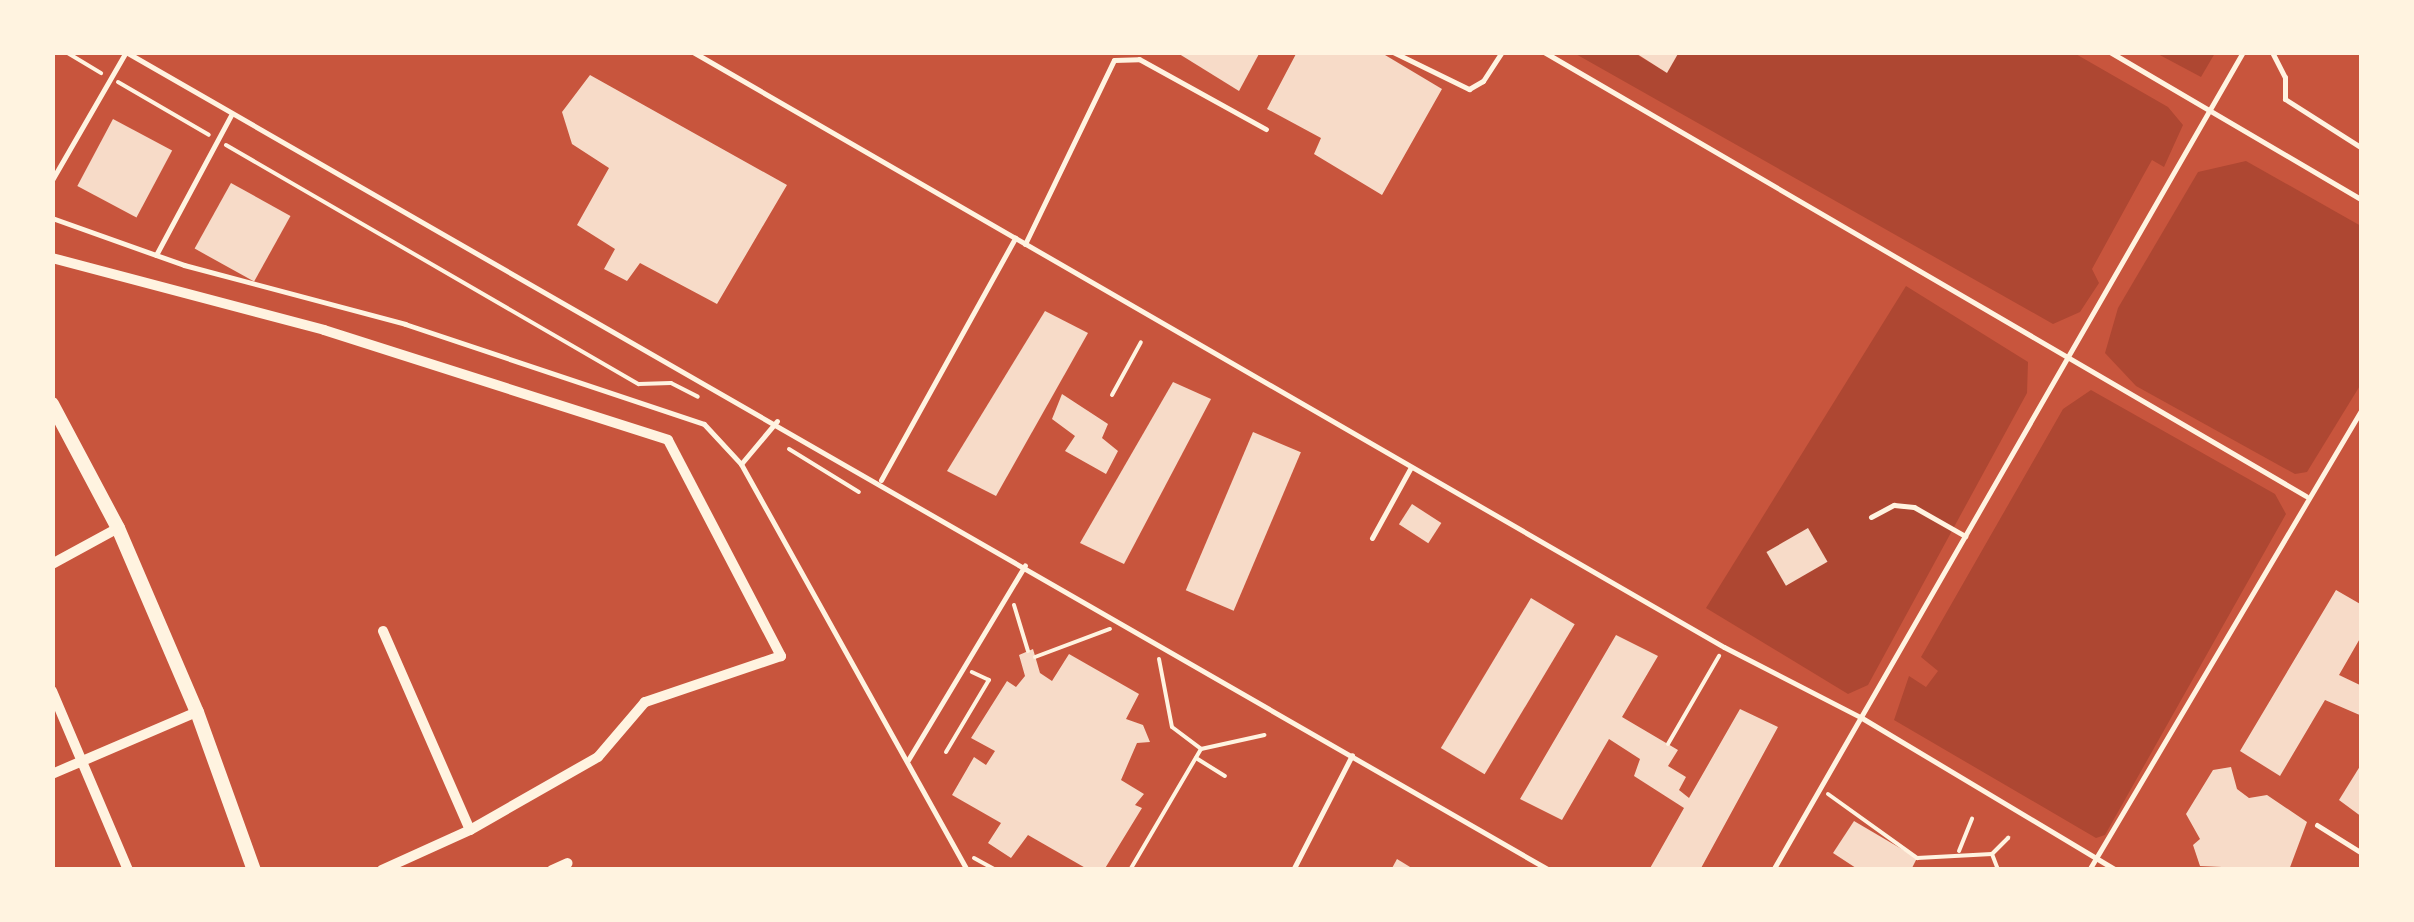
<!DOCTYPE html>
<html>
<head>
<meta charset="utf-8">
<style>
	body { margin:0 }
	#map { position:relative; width:2414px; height:922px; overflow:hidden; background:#c8553d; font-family:Barlow,sans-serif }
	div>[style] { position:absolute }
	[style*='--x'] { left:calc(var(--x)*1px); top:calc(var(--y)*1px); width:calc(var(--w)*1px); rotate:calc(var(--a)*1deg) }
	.green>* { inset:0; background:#ae4732 }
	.building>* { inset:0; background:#f7dbc8; transform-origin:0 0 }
	.path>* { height:4px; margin:-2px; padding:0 2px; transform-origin:2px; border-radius:2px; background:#fff3e0 }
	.service>* { height:5px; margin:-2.5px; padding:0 2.5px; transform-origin:2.5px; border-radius:2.5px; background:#fff3e0 }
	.minor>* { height:10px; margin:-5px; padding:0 5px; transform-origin:5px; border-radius:5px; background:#fff3e0 }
	.secondary>* { height:14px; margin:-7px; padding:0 7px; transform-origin:7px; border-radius:7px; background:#fff3e0 }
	span { translate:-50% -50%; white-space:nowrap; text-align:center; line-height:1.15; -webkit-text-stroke:10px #fff3e0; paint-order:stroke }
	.frame { position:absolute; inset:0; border:55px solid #fff3e0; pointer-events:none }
</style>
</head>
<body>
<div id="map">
	<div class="green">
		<div style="clip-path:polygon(1679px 52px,2074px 53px,2168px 107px,2183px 125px,2164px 167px,2152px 160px,2143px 176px,2092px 269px,2099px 283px,2080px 312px,2053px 324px,1574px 53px,1634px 53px,1666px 72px)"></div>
		<div style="clip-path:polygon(2156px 53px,2215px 53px,2201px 77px)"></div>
		<div style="clip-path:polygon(2246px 161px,2361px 226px,2361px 384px,2307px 472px,2295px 474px,2136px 386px,2105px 353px,2118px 308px,2198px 172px)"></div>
		<div style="clip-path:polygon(1906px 286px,2028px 362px,2027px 393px,1868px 685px,1848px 694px,1706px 608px)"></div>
		<div style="clip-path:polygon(2091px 390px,2275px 494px,2286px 514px,2105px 835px,2096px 838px,1894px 720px,1909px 676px,1926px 687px,1938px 671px,1921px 657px,2063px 409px)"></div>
	</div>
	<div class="building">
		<div style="clip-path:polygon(1176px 52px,1260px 52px,1239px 91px)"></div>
		<div style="clip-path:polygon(1297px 52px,1380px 52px,1442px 89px,1382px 195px,1314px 154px,1321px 138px,1267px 109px)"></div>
		<div style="clip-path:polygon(1634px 52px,1679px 52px,1667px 73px)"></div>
		<div style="clip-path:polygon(590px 75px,787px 185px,717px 304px,640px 263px,627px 281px,604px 269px,615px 249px,577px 225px,609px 168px,572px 144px,562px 112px)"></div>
		<div style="left:113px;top:119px;width:67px;height:76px;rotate:28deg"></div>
		<div style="left:231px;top:183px;width:68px;height:75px;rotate:29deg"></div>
		<div style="clip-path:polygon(1045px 311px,1088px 333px,996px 496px,947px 471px)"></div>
		<div style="clip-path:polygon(1173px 382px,1211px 399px,1124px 564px,1080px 543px)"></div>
		<div style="clip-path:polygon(1062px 394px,1108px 424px,1102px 438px,1118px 451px,1106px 474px,1065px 451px,1075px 436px,1052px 419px)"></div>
		<div style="left:1253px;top:432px;width:52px;height:172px;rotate:23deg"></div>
		<div style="left:1412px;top:504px;width:35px;height:24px;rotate:33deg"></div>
		<div style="left:1808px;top:528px;width:39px;height:48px;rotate:60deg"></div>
		<div style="clip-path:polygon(2336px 590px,2362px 605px,2362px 635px,2339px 675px,2362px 686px,2362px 716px,2325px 700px,2280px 776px,2240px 751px)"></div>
		<div style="left:1531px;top:598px;width:51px;height:175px;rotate:31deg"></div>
		<div style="clip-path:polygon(1616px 635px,1658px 656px,1622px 717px,1678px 750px,1668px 766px,1686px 777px,1679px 790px,1689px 798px,1740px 709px,1778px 727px,1700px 870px,1649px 870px,1684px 808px,1634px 776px,1640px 759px,1609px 739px,1562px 820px,1520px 799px)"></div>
		<div style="clip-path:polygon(1033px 649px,1040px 673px,1052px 681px,1069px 654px,1139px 694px,1126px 719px,1143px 725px,1150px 742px,1137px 743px,1121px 780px,1144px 794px,1135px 805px,1142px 808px,1104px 870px,1089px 870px,1028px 835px,1011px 858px,988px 843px,1001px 823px,952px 795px,974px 757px,986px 765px,995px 751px,971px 738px,1007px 681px,1016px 687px,1025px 676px,1019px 655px)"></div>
		<div style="clip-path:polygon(2362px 763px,2362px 817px,2339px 800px)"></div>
		<div style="clip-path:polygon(2231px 767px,2237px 789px,2249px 798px,2267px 795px,2307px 822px,2289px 870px,2200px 866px,2193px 845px,2200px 839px,2186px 814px,2213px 770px)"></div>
		<div style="clip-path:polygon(1854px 821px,1917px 858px,1911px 870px,1859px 870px,1833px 853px)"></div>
		<div style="clip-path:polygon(1397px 859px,1415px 870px,1391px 870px)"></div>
	</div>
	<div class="path">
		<div style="--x:66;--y:52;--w:41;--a:31"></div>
		<div style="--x:118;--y:82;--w:105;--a:30.2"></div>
		<div style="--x:226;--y:145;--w:477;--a:30.1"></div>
		<div style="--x:639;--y:384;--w:32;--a:-2"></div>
		<div style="--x:671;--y:383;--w:30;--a:27"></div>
		<div style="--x:1112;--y:395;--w:60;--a:-61.3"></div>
		<div style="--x:789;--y:449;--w:82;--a:31.6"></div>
		<div style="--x:1014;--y:605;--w:48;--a:73.1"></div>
		<div style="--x:1035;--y:657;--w:80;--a:-20.5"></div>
		<div style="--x:1159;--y:659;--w:69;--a:79.2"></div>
		<div style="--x:1172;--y:727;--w:36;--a:37"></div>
		<div style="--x:1201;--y:749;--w:65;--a:-12.5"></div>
		<div style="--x:1668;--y:744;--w:102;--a:-59.9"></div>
		<div style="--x:946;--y:752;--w:84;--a:-59.2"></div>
		<div style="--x:989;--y:680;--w:19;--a:-155"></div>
		<div style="--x:1196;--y:758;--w:34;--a:32"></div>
		<div style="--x:1828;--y:794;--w:110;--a:35.7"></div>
		<div style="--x:1917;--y:858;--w:75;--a:-3.1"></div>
		<div style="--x:1992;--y:854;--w:23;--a:-45"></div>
		<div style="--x:1959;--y:851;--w:35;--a:-68"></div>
		<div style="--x:1992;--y:854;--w:17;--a:69"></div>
		<div style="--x:974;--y:858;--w:25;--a:29"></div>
		<div style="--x:1130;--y:870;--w:140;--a:-59.6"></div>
	</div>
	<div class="service">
		<div style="--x:126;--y:52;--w:1641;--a:29.89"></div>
		<div style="--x:693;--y:52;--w:1190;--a:29.99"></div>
		<div style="--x:1724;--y:647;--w:155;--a:27.2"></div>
		<div style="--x:1862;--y:718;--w:296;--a:30.9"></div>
		<div style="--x:1393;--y:52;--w:85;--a:26"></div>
		<div style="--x:1469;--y:89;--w:16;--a:-30"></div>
		<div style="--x:1483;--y:81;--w:35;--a:-57"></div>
		<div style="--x:1544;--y:52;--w:882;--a:30.23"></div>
		<div style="--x:2110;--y:52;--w:292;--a:30.4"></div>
		<div style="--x:2272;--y:52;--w:28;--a:63"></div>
		<div style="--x:2285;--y:77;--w:22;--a:90"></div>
		<div style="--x:2285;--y:99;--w:91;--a:32.5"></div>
		<div style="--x:52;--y:180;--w:148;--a:-60"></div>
		<div style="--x:52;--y:218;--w:140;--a:19.6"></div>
		<div style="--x:184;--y:265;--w:229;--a:14.9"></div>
		<div style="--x:405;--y:324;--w:315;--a:18.5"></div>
		<div style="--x:704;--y:424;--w:54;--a:47.2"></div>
		<div style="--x:741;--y:464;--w:465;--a:60.9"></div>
		<div style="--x:1025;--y:244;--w:204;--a:-64.2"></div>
		<div style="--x:1114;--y:60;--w:25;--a:-2"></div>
		<div style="--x:1139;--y:59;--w:145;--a:28.9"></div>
		<div style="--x:156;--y:255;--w:159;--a:-61.8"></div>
		<div style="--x:741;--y:464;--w:56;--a:-50.1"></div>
		<div style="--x:881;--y:480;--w:277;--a:-61"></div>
		<div style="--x:1871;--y:517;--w:26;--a:-28"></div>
		<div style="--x:1894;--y:505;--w:20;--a:6"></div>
		<div style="--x:1914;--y:507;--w:59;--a:29.6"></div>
		<div style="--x:1372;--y:538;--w:81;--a:-61.2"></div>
		<div style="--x:908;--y:760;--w:227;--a:-59"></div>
		<div style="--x:2317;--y:825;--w:53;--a:31.9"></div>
		<div style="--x:1293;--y:870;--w:129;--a:-62.8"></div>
		<div style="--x:1773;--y:870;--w:943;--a:-60.12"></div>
		<div style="--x:2089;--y:870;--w:536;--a:-59.37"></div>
	</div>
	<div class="minor">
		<div style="--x:52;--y:258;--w:281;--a:14.8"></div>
		<div style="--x:324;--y:330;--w:361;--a:17.7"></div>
		<div style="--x:668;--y:440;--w:244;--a:62.4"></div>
		<div style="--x:781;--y:656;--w:144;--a:161.3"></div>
		<div style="--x:645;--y:702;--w:72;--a:130.5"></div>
		<div style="--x:598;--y:757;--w:147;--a:150.3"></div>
		<div style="--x:470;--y:830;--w:97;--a:155.6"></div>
		<div style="--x:52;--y:564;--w:75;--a:-28.6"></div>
		<div style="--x:383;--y:631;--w:217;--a:66.4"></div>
		<div style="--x:52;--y:691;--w:194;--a:67"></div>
		<div style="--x:52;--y:774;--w:158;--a:-23.2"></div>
		<div style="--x:552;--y:870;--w:17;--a:-24"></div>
	</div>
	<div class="secondary">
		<div style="--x:52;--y:404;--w:140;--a:62"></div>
		<div style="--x:118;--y:528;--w:200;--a:66.8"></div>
		<div style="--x:197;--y:712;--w:168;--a:70.2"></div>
	</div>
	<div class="frame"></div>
</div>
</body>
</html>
